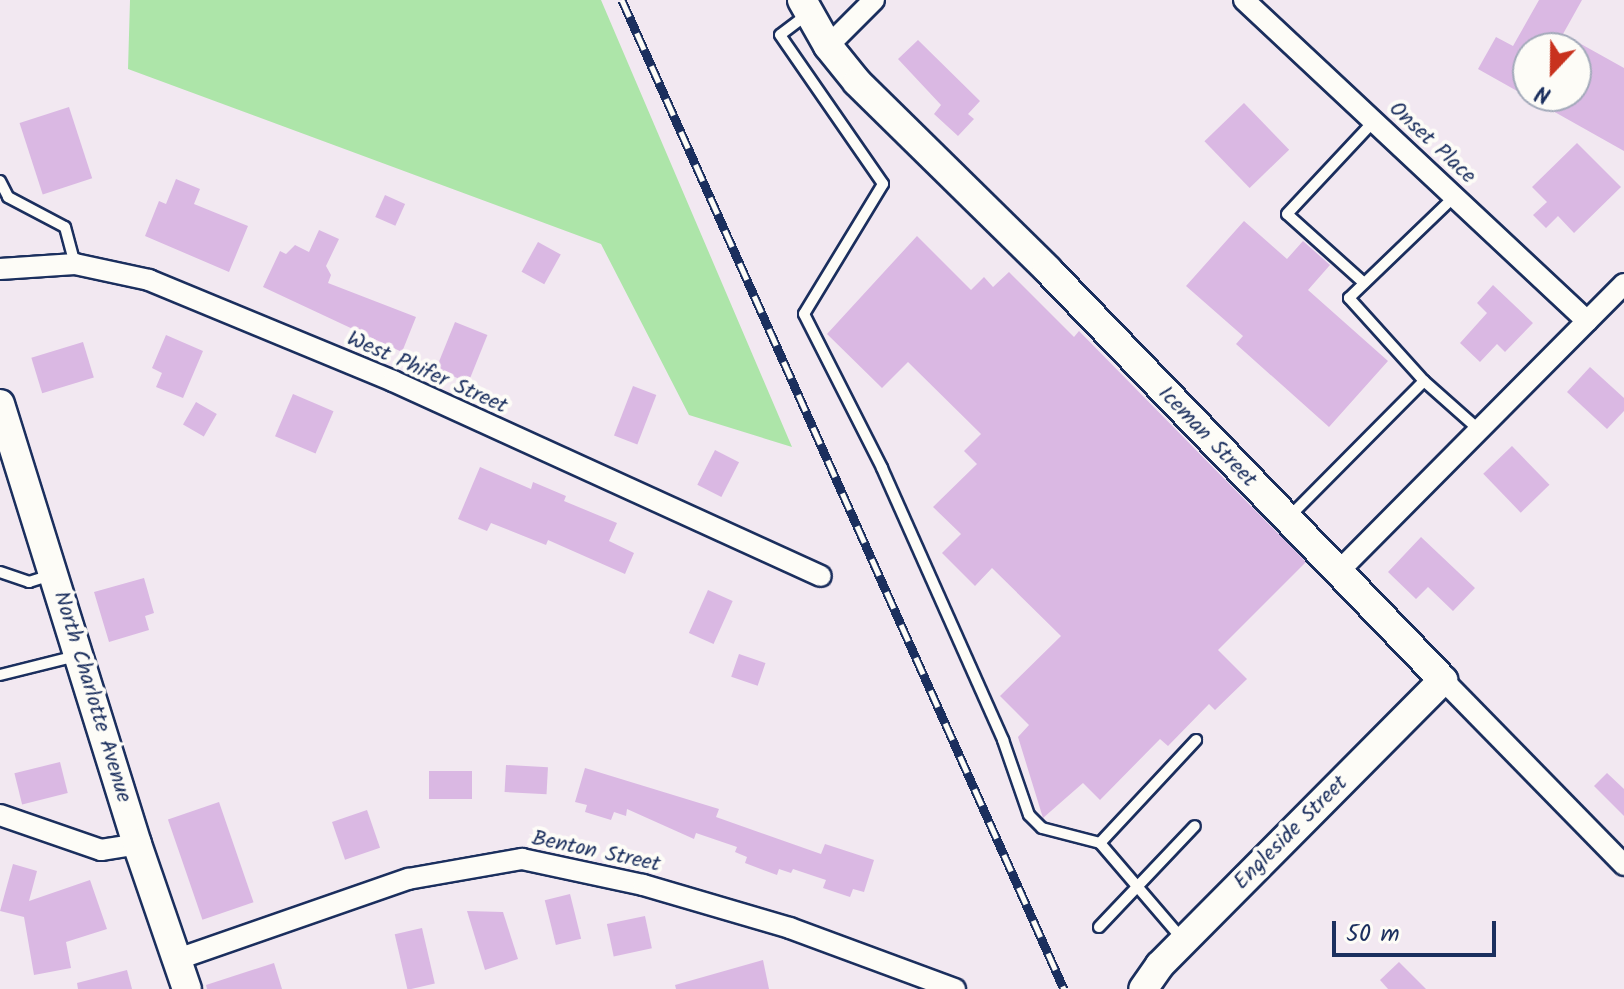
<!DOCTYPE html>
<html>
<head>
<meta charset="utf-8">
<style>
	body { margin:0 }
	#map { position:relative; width:1624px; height:989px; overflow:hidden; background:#f2e8f1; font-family:Kalam,sans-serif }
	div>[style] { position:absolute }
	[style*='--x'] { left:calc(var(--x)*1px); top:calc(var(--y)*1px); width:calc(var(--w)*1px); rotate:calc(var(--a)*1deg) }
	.green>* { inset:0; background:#ade5a9 }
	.building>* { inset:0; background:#dab8e3; transform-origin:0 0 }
	.roads { filter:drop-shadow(2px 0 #1b2f5e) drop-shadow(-2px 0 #1b2f5e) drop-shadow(0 2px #1b2f5e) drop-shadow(0 -2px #1b2f5e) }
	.service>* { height:10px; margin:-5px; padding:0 5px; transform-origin:5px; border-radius:5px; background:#fdfcf7 }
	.minor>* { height:20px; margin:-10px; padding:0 10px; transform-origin:10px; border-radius:10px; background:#fdfcf7 }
	.secondary>* { height:28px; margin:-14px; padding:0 14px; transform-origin:14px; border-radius:14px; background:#fdfcf7 }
	.rail>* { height:9px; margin-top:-4.5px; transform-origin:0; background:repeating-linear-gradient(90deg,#fdfcf7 0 18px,#1b2f5e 0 36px); box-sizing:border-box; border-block:2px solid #1b2f5e }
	span { translate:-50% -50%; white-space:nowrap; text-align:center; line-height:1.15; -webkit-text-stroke:8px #fdfcf7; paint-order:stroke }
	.street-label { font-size:22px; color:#1b2f5e }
	.north { position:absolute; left:1512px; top:32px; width:80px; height:80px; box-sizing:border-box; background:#fdfcf7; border:2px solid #a3aaba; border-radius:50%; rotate:202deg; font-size:22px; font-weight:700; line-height:32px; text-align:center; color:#1b2f5e }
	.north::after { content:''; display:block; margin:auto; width:28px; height:36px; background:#c8321e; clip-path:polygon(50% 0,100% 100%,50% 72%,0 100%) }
	.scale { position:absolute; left:1332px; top:921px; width:164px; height:36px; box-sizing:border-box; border:4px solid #1b2f5e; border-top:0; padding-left:10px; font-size:24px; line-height:28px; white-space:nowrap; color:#1b2f5e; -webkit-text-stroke:6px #fdfcf7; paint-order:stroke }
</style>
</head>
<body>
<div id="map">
	<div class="green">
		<div style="clip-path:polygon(130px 0,601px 0,792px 447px,689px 415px,601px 244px,128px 69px)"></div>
	</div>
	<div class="building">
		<div style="clip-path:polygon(evenodd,1539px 0,1582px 0,1563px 34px,1624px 68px,1624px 151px,1478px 69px,1496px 37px,1513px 46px,1539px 0,1528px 48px,1576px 48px,1576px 96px,1528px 96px,1528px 48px)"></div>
		<div style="clip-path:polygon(918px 40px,980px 101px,968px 114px,974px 119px,958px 136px,934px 114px,941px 105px,898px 59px)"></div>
		<div style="left:1244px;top:103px;width:65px;height:55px;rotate:46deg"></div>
		<div style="left:69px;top:107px;width:75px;height:52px;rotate:72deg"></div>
		<div style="clip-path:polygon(1577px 143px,1621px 187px,1574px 233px,1558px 216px,1546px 228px,1533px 215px,1547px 202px,1532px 187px)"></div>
		<div style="clip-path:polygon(176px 179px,200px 189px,194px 204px,248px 226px,229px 272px,145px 236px,159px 201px,166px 204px)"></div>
		<div style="left:385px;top:195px;width:22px;height:24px;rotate:24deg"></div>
		<div style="clip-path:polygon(1244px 221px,1287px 259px,1303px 241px,1330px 265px,1308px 290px,1388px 361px,1329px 427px,1236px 344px,1243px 336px,1186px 286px)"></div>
		<div style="clip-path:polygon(319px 230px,339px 239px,326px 266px,331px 275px,328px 283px,416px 317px,402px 352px,263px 287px,280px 251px,286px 254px,295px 245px,309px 252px)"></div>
		<div style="clip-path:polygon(917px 236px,971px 290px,984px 277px,993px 287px,1009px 272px,1074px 337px,1079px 331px,1306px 562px,1218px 650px,1247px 679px,1215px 710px,1209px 704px,1168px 746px,1160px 739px,1100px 800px,1083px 783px,1043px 818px,1018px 737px,1029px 725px,1000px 696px,1061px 636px,992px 568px,975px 586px,942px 553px,961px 534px,933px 507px,977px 464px,964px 451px,981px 434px,908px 362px,882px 388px,827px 334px)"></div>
		<div style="left:538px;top:242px;width:26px;height:34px;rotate:29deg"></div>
		<div style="clip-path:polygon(1493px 285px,1533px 323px,1505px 352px,1497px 344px,1480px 362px,1460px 343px,1487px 313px,1477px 303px)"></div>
		<div style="left:455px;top:322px;width:35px;height:51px;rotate:22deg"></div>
		<div style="clip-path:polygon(166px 335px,203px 351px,183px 398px,156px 387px,162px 373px,152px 368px)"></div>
		<div style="left:83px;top:342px;width:37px;height:54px;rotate:73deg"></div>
		<div style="clip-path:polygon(1590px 367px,1624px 398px,1624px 411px,1607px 429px,1567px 392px)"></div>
		<div style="left:633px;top:386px;width:25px;height:53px;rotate:21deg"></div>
		<div style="left:293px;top:394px;width:44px;height:46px;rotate:23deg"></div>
		<div style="left:196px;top:402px;width:24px;height:26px;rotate:30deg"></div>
		<div style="left:1512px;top:446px;width:54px;height:40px;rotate:46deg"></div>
		<div style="left:715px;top:450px;width:27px;height:39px;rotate:27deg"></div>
		<div style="clip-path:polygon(480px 467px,531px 489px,533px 482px,566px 496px,564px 501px,617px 523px,609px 541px,634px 553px,625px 574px,548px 540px,546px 545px,491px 523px,487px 531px,458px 519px)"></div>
		<div style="clip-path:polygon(1421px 537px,1475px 588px,1453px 611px,1428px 587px,1416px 599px,1388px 572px)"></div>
		<div style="clip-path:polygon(144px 578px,154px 613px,145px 616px,149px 630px,109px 642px,94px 592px)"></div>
		<div style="left:708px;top:590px;width:27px;height:47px;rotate:24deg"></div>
		<div style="left:739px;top:654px;width:28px;height:24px;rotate:19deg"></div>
		<div style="left:60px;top:762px;width:32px;height:47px;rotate:76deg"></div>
		<div style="left:506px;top:765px;width:42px;height:27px;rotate:3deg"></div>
		<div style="clip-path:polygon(585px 768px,719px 809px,716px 817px,821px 854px,825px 844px,874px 860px,864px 892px,853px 889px,850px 897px,823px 888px,826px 880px,793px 869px,791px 873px,779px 869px,777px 875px,745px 863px,747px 857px,735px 852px,737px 847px,696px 833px,694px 839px,627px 809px,626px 816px,614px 812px,611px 820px,585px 812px,587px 805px,575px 802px)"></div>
		<div style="left:429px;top:771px;width:43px;height:28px"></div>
		<div style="clip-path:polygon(1607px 773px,1624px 789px,1624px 816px,1594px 786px)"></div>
		<div style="left:219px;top:802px;width:106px;height:54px;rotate:71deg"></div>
		<div style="left:367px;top:810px;width:40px;height:37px;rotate:71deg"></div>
		<div style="clip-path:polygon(13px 864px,37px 871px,29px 901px,90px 880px,107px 929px,66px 942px,71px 968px,34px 975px,24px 917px,0 911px)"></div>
		<div style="left:570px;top:894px;width:46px;height:26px;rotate:76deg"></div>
		<div style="clip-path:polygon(467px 911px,503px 912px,518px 959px,485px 970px)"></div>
		<div style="left:645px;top:916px;width:33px;height:39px;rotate:78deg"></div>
		<div style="left:422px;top:928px;width:57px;height:28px;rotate:77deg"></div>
		<div style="clip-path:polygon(763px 960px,769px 989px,676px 989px,675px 985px)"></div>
		<div style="clip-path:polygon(1399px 962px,1426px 989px,1388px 989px,1380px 980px)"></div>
		<div style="clip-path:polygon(274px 963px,282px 989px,207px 989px,206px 985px)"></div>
		<div style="clip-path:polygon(127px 970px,132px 989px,78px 989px,77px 983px)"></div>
	</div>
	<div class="roads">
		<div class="service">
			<div style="--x:809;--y:13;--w:36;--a:143"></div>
			<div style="--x:780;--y:35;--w:181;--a:55.3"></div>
			<div style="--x:883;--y:184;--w:152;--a:121.3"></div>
			<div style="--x:804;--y:314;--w:173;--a:63.1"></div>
			<div style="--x:882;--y:468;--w:298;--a:66"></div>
			<div style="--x:1003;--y:740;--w:79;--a:70.9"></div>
			<div style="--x:1029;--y:815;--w:18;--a:45"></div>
			<div style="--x:1042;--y:828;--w:60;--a:14.5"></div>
			<div style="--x:1100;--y:843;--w:128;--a:49.4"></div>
			<div style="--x:0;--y:181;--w:18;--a:63"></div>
			<div style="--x:8;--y:197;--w:64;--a:27.8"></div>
			<div style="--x:65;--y:227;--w:38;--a:75"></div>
			<div style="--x:1364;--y:283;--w:103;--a:-138.1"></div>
			<div style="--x:1287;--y:214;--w:127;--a:-46.9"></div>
			<div style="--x:1424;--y:381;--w:112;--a:-132.1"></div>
			<div style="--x:1349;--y:298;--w:146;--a:-43.9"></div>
			<div style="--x:1288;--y:518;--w:193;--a:-45.2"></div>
			<div style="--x:1424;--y:381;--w:72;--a:41.6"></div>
			<div style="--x:0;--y:572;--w:31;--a:19"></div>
			<div style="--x:29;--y:582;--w:23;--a:-18"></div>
			<div style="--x:0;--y:675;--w:78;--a:-14"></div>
			<div style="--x:1100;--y:843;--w:141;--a:-47"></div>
			<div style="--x:1099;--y:927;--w:139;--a:-46.5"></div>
		</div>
		<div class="minor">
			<div style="--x:1244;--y:0;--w:470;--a:43.1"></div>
			<div style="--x:828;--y:46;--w:65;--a:-45"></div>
			<div style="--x:0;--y:269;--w:75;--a:-3.8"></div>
			<div style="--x:75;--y:264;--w:76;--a:12.2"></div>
			<div style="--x:149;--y:280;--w:264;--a:22.5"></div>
			<div style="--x:393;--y:381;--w:470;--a:24.5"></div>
			<div style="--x:1338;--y:572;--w:406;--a:-45.2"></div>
			<div style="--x:1443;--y:680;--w:259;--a:45.6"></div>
			<div style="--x:0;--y:815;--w:107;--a:19.1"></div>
			<div style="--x:101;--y:850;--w:36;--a:-9"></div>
			<div style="--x:178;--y:959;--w:244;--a:-19.2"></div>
			<div style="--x:408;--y:879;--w:116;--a:-10"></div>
			<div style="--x:522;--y:859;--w:124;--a:12.1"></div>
			<div style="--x:643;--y:885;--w:153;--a:16.3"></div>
			<div style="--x:790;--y:928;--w:176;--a:20.3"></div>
		</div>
		<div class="secondary">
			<div style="--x:802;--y:0;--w:53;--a:60.5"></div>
			<div style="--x:828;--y:46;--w:46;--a:51.1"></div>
			<div style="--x:857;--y:82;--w:267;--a:44.5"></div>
			<div style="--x:1047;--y:269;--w:571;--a:46.06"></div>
			<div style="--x:1443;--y:680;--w:402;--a:134.8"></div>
			<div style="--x:1160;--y:965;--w:29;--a:125"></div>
			<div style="--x:0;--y:404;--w:461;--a:72.7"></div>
			<div style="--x:137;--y:844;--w:153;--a:71"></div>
		</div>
	</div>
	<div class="rail">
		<div style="--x:622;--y:0;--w:1083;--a:65.92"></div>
	</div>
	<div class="street-label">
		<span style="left:1432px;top:143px;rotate:43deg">Onset Place</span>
		<span style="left:427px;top:373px;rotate:24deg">West Phifer Street</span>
		<span style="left:1207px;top:437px;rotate:46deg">Iceman Street</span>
		<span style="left:92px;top:697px;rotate:73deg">North Charlotte Avenue</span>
		<span style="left:1291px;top:833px;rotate:-45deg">Engleside Street</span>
		<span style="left:596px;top:852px;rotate:12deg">Benton Street</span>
	</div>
	<div class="north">N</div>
	<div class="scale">50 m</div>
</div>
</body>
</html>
